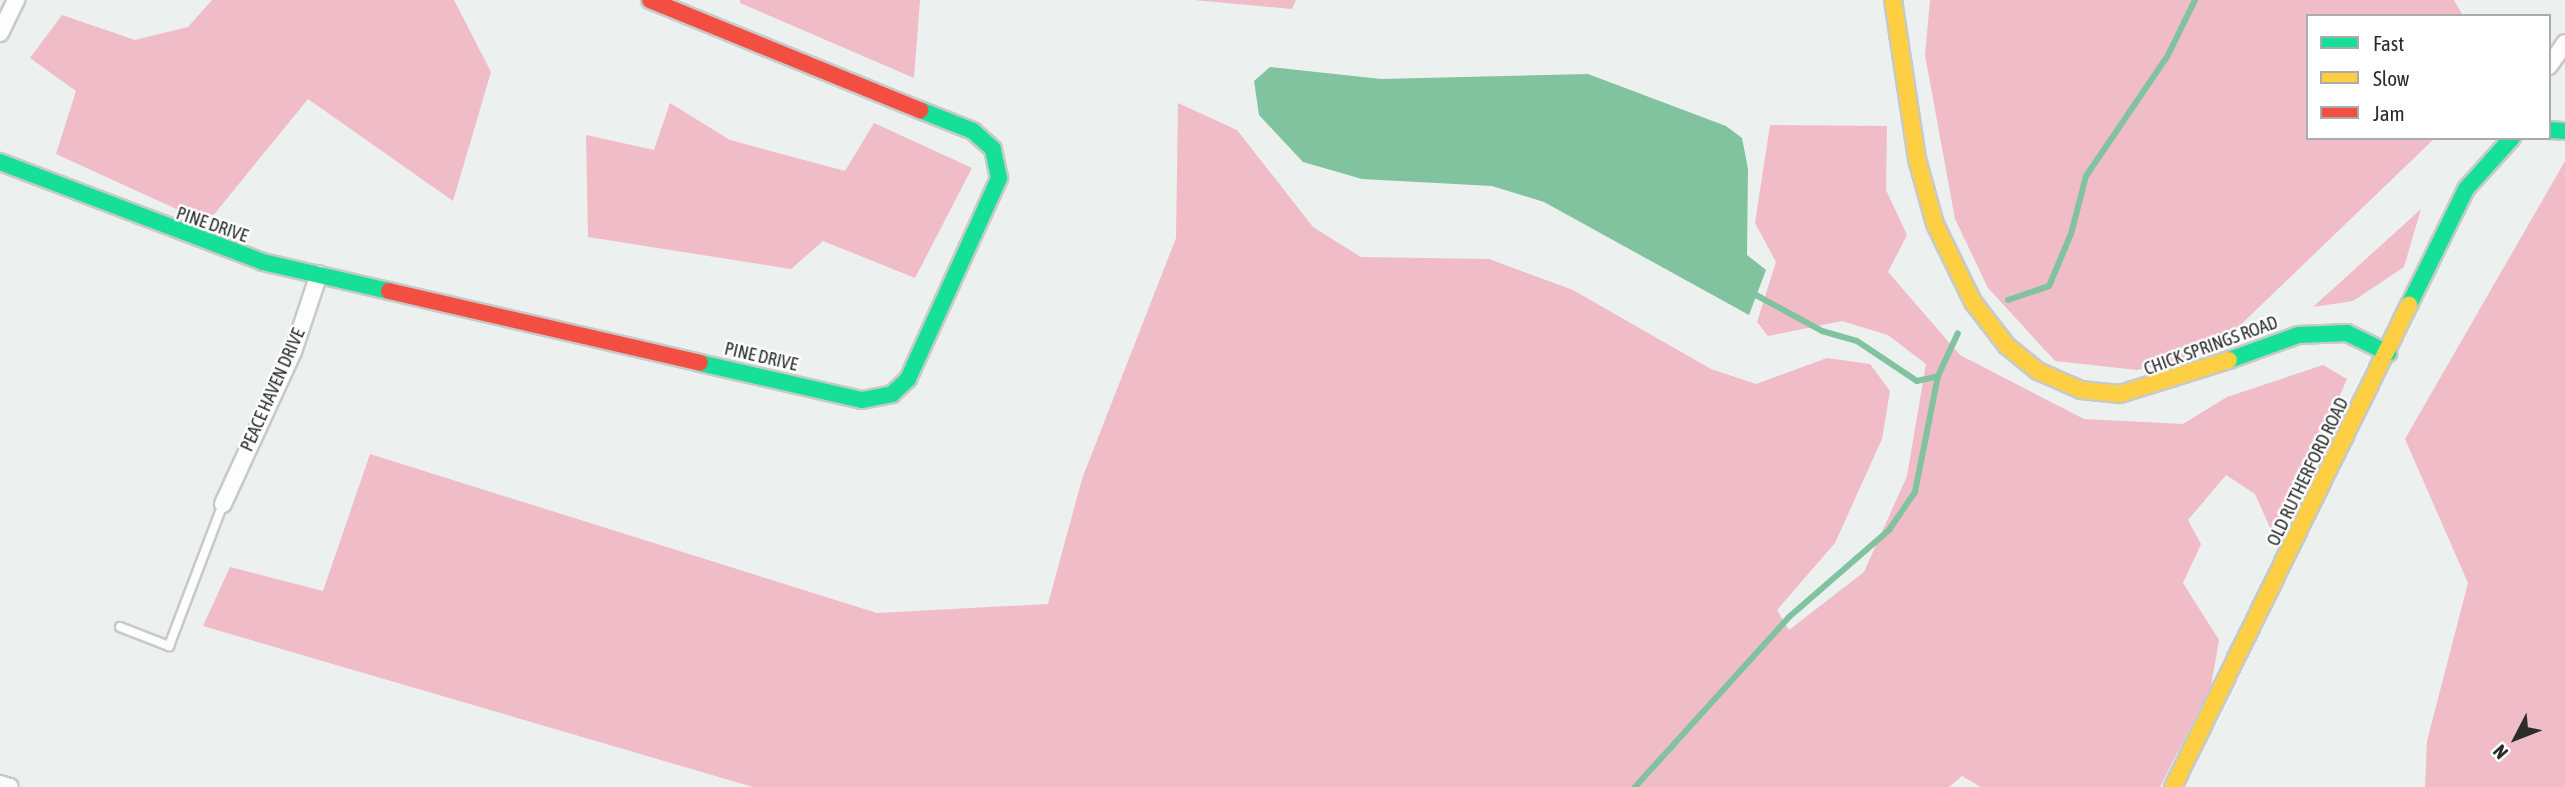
<!DOCTYPE html>
<html>
<head>
<meta charset="utf-8">
<style>
	body { margin:0 }
	#map { position:relative; width:2565px; height:787px; overflow:hidden; background:#ecf0ee; font-family:"Asap Condensed",sans-serif }
	div>[style] { position:absolute }
	[style*='--x'] { left:calc(var(--x)*1px); top:calc(var(--y)*1px); width:calc(var(--w)*1px); rotate:calc(var(--a)*1deg) }
	.forest>* { inset:0; background:#f0bcc8 }
	.water>* { inset:0; background:#80c39e }
	.stream>* { height:6px; margin:-3px; padding:0 3px; transform-origin:3px; border-radius:3px; background:#80c39e }
	.roads { filter:drop-shadow(2px 0 #c7cac8) drop-shadow(-2px 0 #c7cac8) drop-shadow(0 2px #c7cac8) drop-shadow(0 -2px #c7cac8) }
	.lane>* { height:8px; margin:-4px; padding:0 4px; transform-origin:4px; border-radius:4px; background:#fcfdfc }
	.street>* { height:16px; margin:-8px; padding:0 8px; transform-origin:8px; border-radius:8px; background:#fcfdfc }
	.fast>* { height:16px; margin:-8px; padding:0 8px; transform-origin:8px; border-radius:8px; background:#16e098 }
	.slow>* { height:16px; margin:-8px; padding:0 8px; transform-origin:8px; border-radius:8px; background:#ffcf43 }
	.jam>* { height:16px; margin:-8px; padding:0 8px; transform-origin:8px; border-radius:8px; background:#f24e42 }
	span { translate:-50% -50%; white-space:nowrap; text-align:center; line-height:1.15; -webkit-text-stroke:5px #fff; paint-order:stroke }
	.street-label { font-size:18px; color:#2a2d2b }
	.legend { position:absolute; left:2306px; top:14px; width:245px; height:126px; box-sizing:border-box; background:#fff; border:2px solid #aaabaa; margin:0; padding:9px 12px; list-style:none; font-size:21px; color:#2a2d2b }
	.legend li { display:flex; align-items:center; gap:14px; height:35px }
	.legend b { width:35px; border:2px solid #aaabaa }
	.north { position:absolute; left:2481px; top:703px; width:70px; height:70px; -webkit-text-stroke:5px #fff; paint-order:stroke; rotate:228deg; font-size:19px; font-weight:700; line-height:28px; text-align:center; color:#2a2d2b }
	.north::after { content:''; display:block; margin:auto; width:24px; height:32px; background:#2a2d2b; clip-path:polygon(50% 0,100% 100%,50% 72%,0 100%) }
</style>
</head>
<body>
<div id="map">
	<div class="forest">
		<div style="clip-path:polygon(212px 0,454px 0,491px 72px,453px 201px,308px 99px,207px 223px,56px 154px,76px 91px,30px 58px,62px 15px,135px 40px,188px 27px)"></div>
		<div style="clip-path:polygon(740px 0,920px 0,914px 78px,740px 3px)"></div>
		<div style="clip-path:polygon(1194px 0,1296px 0,1292px 9px)"></div>
		<div style="clip-path:polygon(1930px 0,2454px 0,2463px 16px,2308px 16px,2308px 138px,2435px 138px,2229px 336px,2184px 360px,2137px 370px,2055px 361px,1988px 288px,1955px 219px,1925px 55px)"></div>
		<div style="clip-path:polygon(670px 103px,730px 140px,845px 171px,874px 123px,972px 168px,915px 278px,823px 241px,791px 269px,588px 237px,586px 135px,654px 150px)"></div>
		<div style="clip-path:polygon(1178px 103px,1237px 130px,1313px 227px,1361px 257px,1489px 259px,1573px 290px,1711px 369px,1756px 384px,1827px 358px,1870px 364px,1890px 391px,1882px 439px,1835px 543px,1777px 610px,1789px 630px,1864px 572px,1907px 476px,1926px 364px,1888px 335px,1842px 321px,1768px 336px,1757px 322px,1776px 262px,1755px 223px,1770px 125px,1887px 126px,1886px 190px,1907px 235px,1888px 272px,1960px 355px,2084px 419px,2183px 424px,2227px 397px,2323px 365px,2347px 379px,2276px 541px,2255px 494px,2226px 475px,2188px 520px,2201px 544px,2183px 583px,2219px 640px,2211px 686px,2160px 787px,1981px 787px,1962px 776px,1949px 787px,753px 787px,203px 626px,230px 567px,323px 591px,370px 454px,877px 613px,1048px 604px,1082px 479px,1176px 238px)"></div>
		<div style="clip-path:polygon(2565px 161px,2565px 787px,2425px 787px,2427px 741px,2468px 583px,2405px 439px)"></div>
		<div style="clip-path:polygon(2421px 209px,2404px 267px,2353px 301px,2313px 307px)"></div>
	</div>
	<div class="water">
		<div style="clip-path:polygon(1270px 67px,1381px 79px,1588px 74px,1726px 126px,1742px 138px,1748px 169px,1747px 255px,1766px 270px,1749px 315px,1544px 202px,1492px 186px,1362px 179px,1303px 162px,1259px 115px,1254px 81px)"></div>
	</div>
	<div class="stream">
		<div style="--x:1756;--y:295;--w:75;--a:28.6"></div>
		<div style="--x:1822;--y:331;--w:36;--a:16"></div>
		<div style="--x:1857;--y:341;--w:72;--a:33.7"></div>
		<div style="--x:1917;--y:381;--w:22;--a:-13"></div>
		<div style="--x:2008;--y:300;--w:43;--a:-18.9"></div>
		<div style="--x:2049;--y:286;--w:56;--a:-67.1"></div>
		<div style="--x:2071;--y:234;--w:60;--a:-75.5"></div>
		<div style="--x:2086;--y:176;--w:144;--a:-55.8"></div>
		<div style="--x:2167;--y:57;--w:64;--a:-63.8"></div>
		<div style="--x:1635;--y:787;--w:229;--a:-47.8"></div>
		<div style="--x:1789;--y:617;--w:133;--a:-41"></div>
		<div style="--x:1889;--y:530;--w:46;--a:-55.6"></div>
		<div style="--x:1915;--y:492;--w:118;--a:-78.8"></div>
		<div style="--x:1938;--y:376;--w:47;--a:-65.1"></div>
	</div>
	<div class="roads">
		<div class="lane">
			<div style="--x:120;--y:627;--w:53;--a:21.2"></div>
			<div style="--x:169;--y:646;--w:152;--a:-69.2"></div>
		</div>
		<div class="street">
			<div style="--x:0;--y:33;--w:37;--a:-64"></div>
			<div style="--x:2549;--y:66;--w:28;--a:-55"></div>
			<div style="--x:223;--y:504;--w:167;--a:-65.3"></div>
			<div style="--x:293;--y:352;--w:82;--a:-71.6"></div>
			<div style="--x:0;--y:784;--w:10;--a:17"></div>
		</div>
		<div class="fast">
			<div style="--x:2549;--y:130;--w:16;--a:4"></div>
			<div style="--x:0;--y:162;--w:281;--a:20.8"></div>
			<div style="--x:263;--y:262;--w:129;--a:13"></div>
			<div style="--x:2409;--y:305;--w:129;--a:-63.8"></div>
			<div style="--x:2466;--y:189;--w:69;--a:-48"></div>
			<div style="--x:2229;--y:360;--w:73;--a:-19.9"></div>
			<div style="--x:2298;--y:335;--w:49;--a:-2.3"></div>
			<div style="--x:2347;--y:333;--w:46;--a:26"></div>
			<div style="--x:700;--y:363;--w:166;--a:12.9"></div>
			<div style="--x:862;--y:400;--w:31;--a:-11"></div>
			<div style="--x:892;--y:394;--w:22;--a:-43"></div>
			<div style="--x:908;--y:379;--w:221;--a:-65.6"></div>
			<div style="--x:999;--y:178;--w:30;--a:-102"></div>
			<div style="--x:993;--y:149;--w:27;--a:-138"></div>
			<div style="--x:973;--y:131;--w:57;--a:-158.4"></div>
		</div>
		<div class="slow">
			<div style="--x:1893;--y:0;--w:161;--a:81.4"></div>
			<div style="--x:1917;--y:159;--w:67;--a:74.5"></div>
			<div style="--x:1935;--y:224;--w:87;--a:64"></div>
			<div style="--x:1973;--y:302;--w:56;--a:52.3"></div>
			<div style="--x:2007;--y:346;--w:40;--a:39"></div>
			<div style="--x:2038;--y:371;--w:47;--a:23.8"></div>
			<div style="--x:2081;--y:390;--w:39;--a:6"></div>
			<div style="--x:2120;--y:394;--w:114;--a:-17.3"></div>
			<div style="--x:2173;--y:787;--w:537;--a:-63.91"></div>
		</div>
		<div class="jam">
			<div style="--x:650;--y:0;--w:292;--a:22.2"></div>
			<div style="--x:389;--y:291;--w:319;--a:13"></div>
		</div>
	</div>
	<div class="street-label">
		<span style="left:212px;top:225px;rotate:19deg">PINE DRIVE</span>
		<span style="left:2211px;top:346px;rotate:-20deg">CHICK SPRINGS ROAD</span>
		<span style="left:761px;top:357px;rotate:13deg">PINE DRIVE</span>
		<span style="left:273px;top:390px;rotate:-66deg">PEACE HAVEN DRIVE</span>
		<span style="left:2308px;top:472px;rotate:-64deg">OLD RUTHERFORD ROAD</span>
	</div>
	<ul class="legend">
	<li><b style="height:9px;background:#16e098"></b>Fast</li>
	<li><b style="height:9px;background:#ffcf43"></b>Slow</li>
	<li><b style="height:9px;background:#f24e42"></b>Jam</li>
	</ul>
	<div class="north">N</div>
</div>
</body>
</html>
